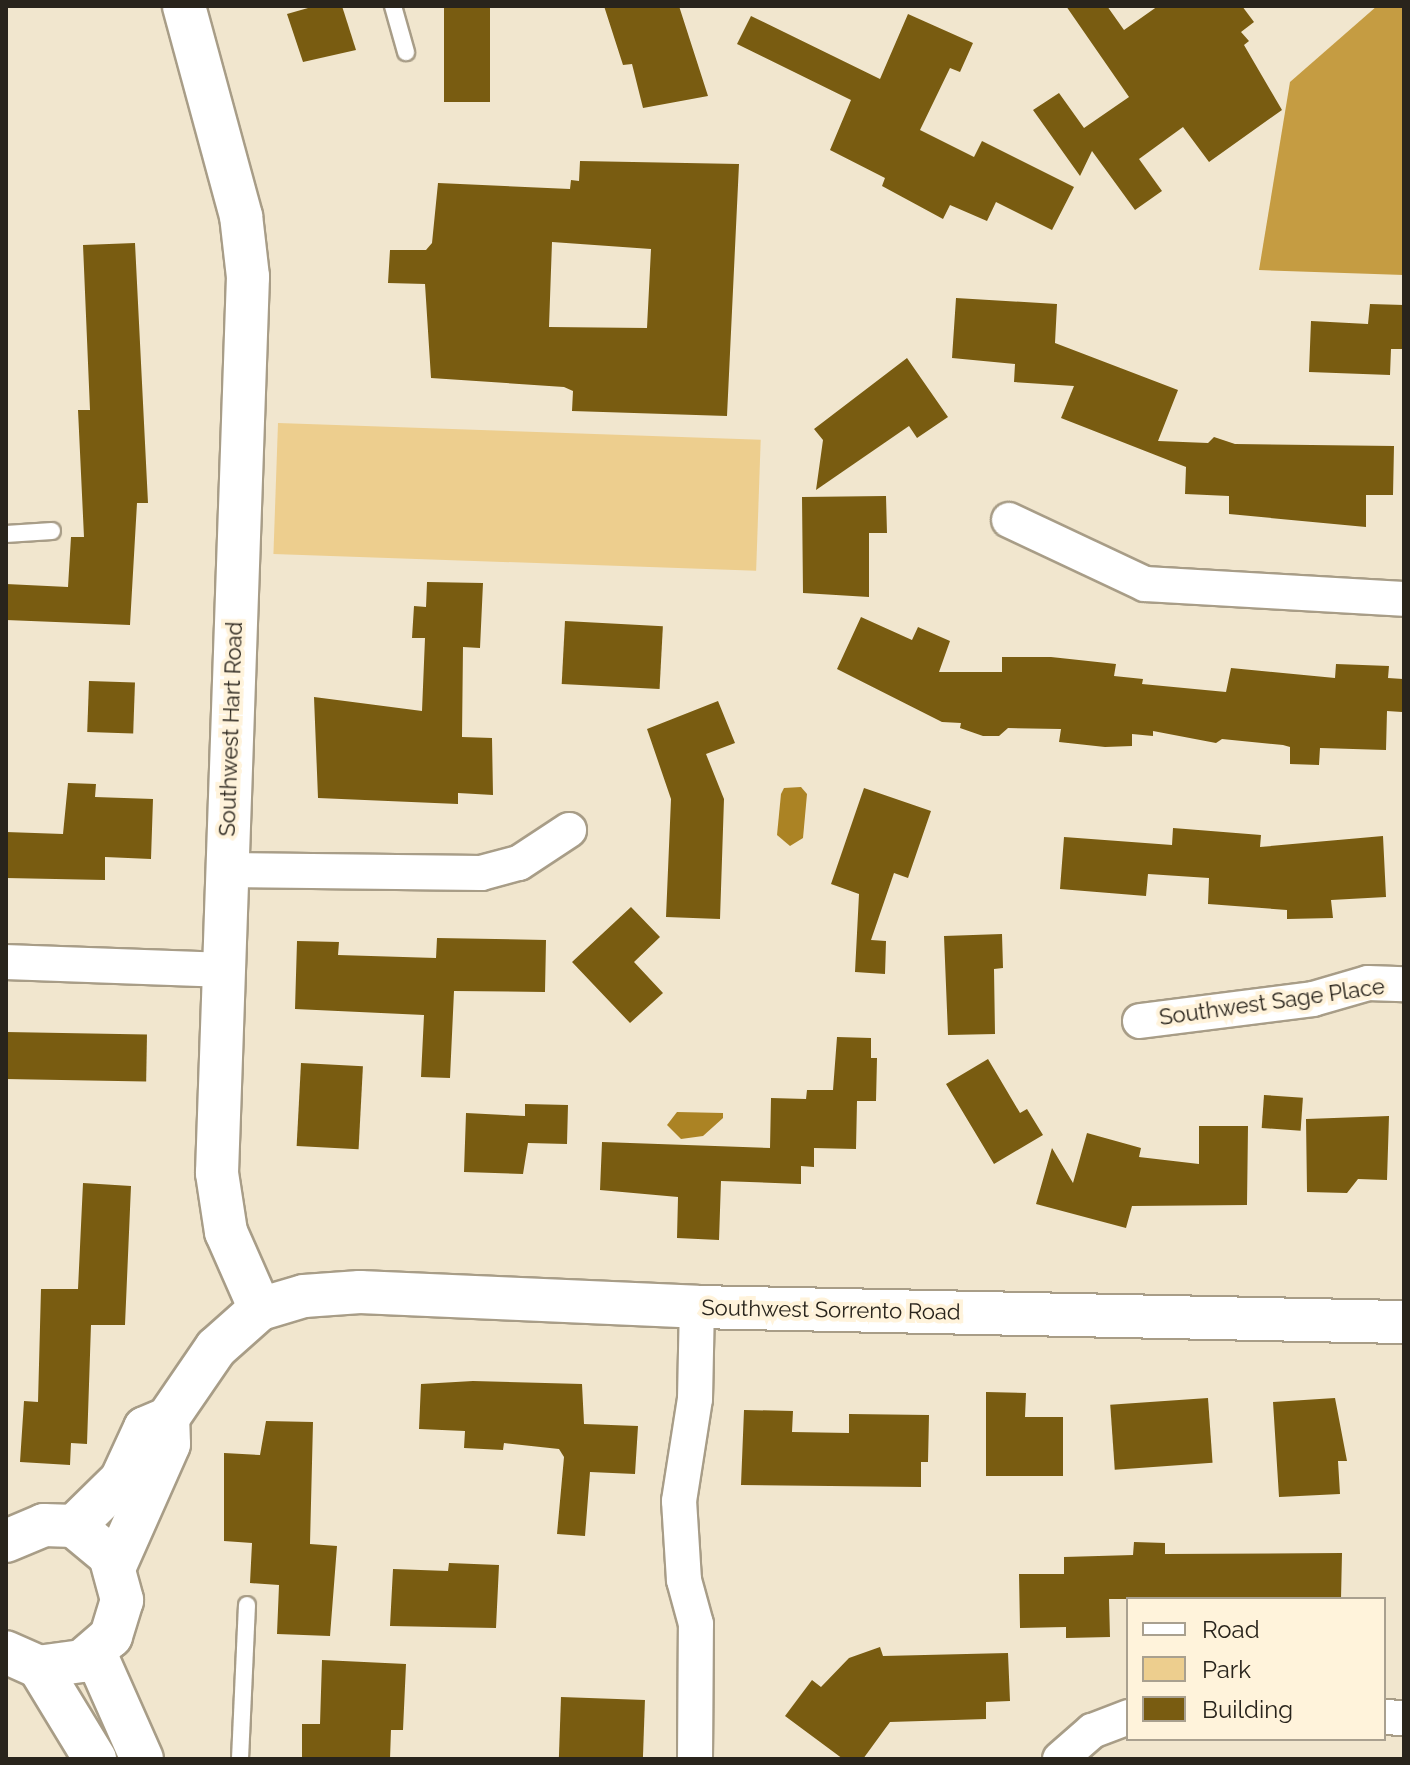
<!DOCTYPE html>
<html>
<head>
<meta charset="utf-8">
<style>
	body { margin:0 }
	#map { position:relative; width:1410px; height:1765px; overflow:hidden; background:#f1e6ce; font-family:Raleway,sans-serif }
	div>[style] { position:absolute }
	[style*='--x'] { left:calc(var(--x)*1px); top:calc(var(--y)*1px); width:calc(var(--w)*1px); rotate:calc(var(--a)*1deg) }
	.green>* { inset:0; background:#edce8e; transform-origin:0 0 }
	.forest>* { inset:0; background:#c59c42 }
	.water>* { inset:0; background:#ab8324 }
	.building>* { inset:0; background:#795c11; transform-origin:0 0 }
	.roads { filter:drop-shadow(2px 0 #a89d87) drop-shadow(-2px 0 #a89d87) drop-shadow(0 2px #a89d87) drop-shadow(0 -2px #a89d87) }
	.service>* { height:16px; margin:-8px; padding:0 8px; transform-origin:8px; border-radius:8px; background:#fff }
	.minor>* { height:34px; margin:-17px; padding:0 17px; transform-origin:17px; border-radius:17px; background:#fff }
	.tertiary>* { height:42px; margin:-21px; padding:0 21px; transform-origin:21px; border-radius:21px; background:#fff }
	span { translate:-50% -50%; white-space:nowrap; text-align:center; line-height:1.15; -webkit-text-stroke:8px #fff3db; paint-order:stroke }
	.street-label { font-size:22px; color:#29241c }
	.frame { position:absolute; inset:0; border:8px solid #29241c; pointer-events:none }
	.legend { position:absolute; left:1126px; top:1597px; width:260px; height:144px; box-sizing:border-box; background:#fff3db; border:2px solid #a9a08f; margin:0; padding:10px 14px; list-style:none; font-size:24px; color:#29241c }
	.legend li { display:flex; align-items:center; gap:16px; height:40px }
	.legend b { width:40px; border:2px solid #a9a08f }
</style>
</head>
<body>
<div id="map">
	<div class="green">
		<div style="left:278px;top:423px;width:483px;height:131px;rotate:2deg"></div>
	</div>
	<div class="forest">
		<div style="clip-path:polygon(1377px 6px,1404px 6px,1404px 275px,1259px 270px,1290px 82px)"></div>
	</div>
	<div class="water">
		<div style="clip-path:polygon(801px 787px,807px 794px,803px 838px,790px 846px,777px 835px,781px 794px,784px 788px)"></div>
		<div style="clip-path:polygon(677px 1112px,723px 1113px,723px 1118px,703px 1136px,681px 1139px,667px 1125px)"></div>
	</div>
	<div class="building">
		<div style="clip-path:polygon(315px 6px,342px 6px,356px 50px,303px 62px,287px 14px)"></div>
		<div style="left:444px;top:6px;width:46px;height:96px"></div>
		<div style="clip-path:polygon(604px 6px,679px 6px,708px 96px,643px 108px,632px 64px,623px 65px)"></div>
		<div style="clip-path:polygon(1066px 6px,1107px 6px,1124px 30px,1158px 6px,1242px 6px,1254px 22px,1241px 32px,1249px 41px,1244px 45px,1282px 110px,1209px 162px,1183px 127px,1139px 159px,1162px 191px,1135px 210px,1092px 151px,1080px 176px,1033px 110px,1059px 93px,1084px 128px,1129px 97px)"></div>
		<div style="clip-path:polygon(908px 14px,973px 43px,960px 72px,950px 68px,920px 130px,974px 157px,982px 141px,1074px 187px,1052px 230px,996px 202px,987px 221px,950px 205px,943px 219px,882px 186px,885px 178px,830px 150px,851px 100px,737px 44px,751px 16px,880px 79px)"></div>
		<div style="clip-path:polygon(evenodd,580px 161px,739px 164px,727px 416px,572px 411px,573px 391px,564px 387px,431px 378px,425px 284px,388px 283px,390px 250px,426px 250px,432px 243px,438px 183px,570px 189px,571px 180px,579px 181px,580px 161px,552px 242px,651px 249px,647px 328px,549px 327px,552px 242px)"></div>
		<div style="clip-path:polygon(135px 243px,148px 503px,137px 503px,130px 625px,6px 620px,6px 584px,68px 587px,71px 537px,84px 537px,78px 410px,90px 410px,83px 245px)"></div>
		<div style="clip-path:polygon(956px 298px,1057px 304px,1055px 343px,1178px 390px,1158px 441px,1208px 443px,1214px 437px,1235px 444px,1394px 446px,1393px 495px,1366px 495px,1366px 527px,1229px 514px,1229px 496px,1185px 494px,1186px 467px,1061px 418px,1074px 386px,1014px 382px,1015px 364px,952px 358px)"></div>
		<div style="clip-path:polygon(1370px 304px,1404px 305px,1404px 349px,1391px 349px,1390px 375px,1309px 372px,1311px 321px,1368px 324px)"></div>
		<div style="clip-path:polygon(907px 358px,948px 417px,917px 438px,909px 426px,816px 490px,823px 440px,814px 429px)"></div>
		<div style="clip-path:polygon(886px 496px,887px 533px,869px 533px,869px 597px,803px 593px,802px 497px)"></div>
		<div style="clip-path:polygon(427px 582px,483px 583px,480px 648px,463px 647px,462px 737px,492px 738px,493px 795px,458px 793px,458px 804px,318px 798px,314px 697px,422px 711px,425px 638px,412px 638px,414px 606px,426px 607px)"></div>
		<div style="clip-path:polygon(861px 617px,912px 640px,918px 627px,950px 641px,939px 672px,1002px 672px,1002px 657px,1051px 657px,1116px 664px,1114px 676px,1143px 679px,1142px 684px,1226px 692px,1231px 668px,1335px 678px,1336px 664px,1389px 666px,1388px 678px,1403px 679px,1402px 712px,1387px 711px,1386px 750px,1320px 748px,1319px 765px,1290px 764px,1290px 747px,1283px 745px,1222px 739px,1216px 743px,1153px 731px,1153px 736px,1132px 734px,1132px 746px,1105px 747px,1059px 742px,1061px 729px,1008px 728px,999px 736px,983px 736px,960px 728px,961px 723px,942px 722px,837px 669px)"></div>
		<div style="left:565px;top:621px;width:98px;height:63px;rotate:3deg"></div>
		<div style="left:89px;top:681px;width:46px;height:51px;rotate:2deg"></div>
		<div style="clip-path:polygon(718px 701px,735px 743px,706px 754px,724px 799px,720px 919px,666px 917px,671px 799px,647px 729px)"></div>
		<div style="clip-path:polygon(68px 783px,96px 784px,95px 797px,153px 799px,151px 859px,105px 857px,105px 880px,6px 878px,6px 832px,63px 834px)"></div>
		<div style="clip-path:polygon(864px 788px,931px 811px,908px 878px,894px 873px,871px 940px,886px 941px,885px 974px,855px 972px,859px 894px,831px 884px)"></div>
		<div style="clip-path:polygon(1173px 828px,1261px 835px,1260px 847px,1383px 836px,1386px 897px,1331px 900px,1333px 918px,1287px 919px,1287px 910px,1208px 904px,1209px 878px,1148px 874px,1146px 896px,1060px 889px,1064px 837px,1172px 845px)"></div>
		<div style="clip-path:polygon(631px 907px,660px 937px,634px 962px,663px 993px,630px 1023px,572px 962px)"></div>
		<div style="clip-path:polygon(1002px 934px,1003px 968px,994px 969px,995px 1034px,948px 1035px,944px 936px)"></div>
		<div style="clip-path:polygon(437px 938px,546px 940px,545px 992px,454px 991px,450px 1078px,421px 1077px,424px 1015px,295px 1009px,297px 941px,339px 942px,338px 955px,436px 958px)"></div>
		<div style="left:6px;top:1032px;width:141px;height:47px;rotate:1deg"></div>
		<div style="clip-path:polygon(837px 1037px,871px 1038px,871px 1058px,877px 1058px,876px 1101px,857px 1101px,856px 1149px,814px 1148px,814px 1167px,801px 1166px,801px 1184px,721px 1181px,719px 1240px,677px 1238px,678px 1197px,600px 1190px,602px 1142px,770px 1148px,771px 1098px,806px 1099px,807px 1090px,833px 1090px)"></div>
		<div style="clip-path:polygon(988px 1059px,1020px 1113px,1027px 1109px,1043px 1135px,994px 1164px,946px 1084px)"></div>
		<div style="left:301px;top:1063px;width:62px;height:83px;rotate:3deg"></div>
		<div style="left:1264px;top:1095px;width:39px;height:33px;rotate:4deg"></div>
		<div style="clip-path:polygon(525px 1104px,568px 1105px,567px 1144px,528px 1143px,523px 1174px,464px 1172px,466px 1113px,525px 1116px)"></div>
		<div style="clip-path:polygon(1389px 1116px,1387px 1180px,1358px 1179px,1347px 1193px,1307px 1192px,1306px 1119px)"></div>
		<div style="clip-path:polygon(1199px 1126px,1248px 1126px,1247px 1205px,1132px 1206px,1126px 1228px,1036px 1204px,1052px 1148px,1073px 1183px,1087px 1133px,1141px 1148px,1139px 1157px,1199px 1164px)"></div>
		<div style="clip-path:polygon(83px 1183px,131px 1186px,125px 1325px,91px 1325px,87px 1444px,71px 1443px,70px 1465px,20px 1462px,24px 1401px,38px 1402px,41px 1289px,78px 1289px)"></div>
		<div style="clip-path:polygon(473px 1381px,582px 1384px,584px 1424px,638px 1426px,635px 1474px,590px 1472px,585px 1536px,557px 1534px,564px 1457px,559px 1449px,504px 1443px,503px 1450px,464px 1448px,465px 1431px,419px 1429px,421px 1384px)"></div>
		<div style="clip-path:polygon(986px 1392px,1026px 1393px,1025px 1417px,1063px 1417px,1063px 1476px,986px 1476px)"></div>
		<div style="left:1208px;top:1398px;width:65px;height:98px;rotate:86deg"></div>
		<div style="clip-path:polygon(1335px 1398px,1347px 1461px,1338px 1461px,1340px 1494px,1279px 1497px,1273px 1402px)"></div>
		<div style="clip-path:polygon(744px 1410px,793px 1411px,792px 1432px,849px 1433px,849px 1414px,929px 1415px,928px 1462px,921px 1462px,921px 1487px,741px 1485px)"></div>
		<div style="clip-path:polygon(266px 1421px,313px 1422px,310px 1544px,337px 1546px,330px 1636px,277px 1634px,279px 1585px,250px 1583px,252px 1543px,224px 1541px,224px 1453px,260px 1455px)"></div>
		<div style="clip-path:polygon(1134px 1542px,1165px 1543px,1165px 1554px,1342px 1553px,1341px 1599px,1109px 1599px,1110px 1637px,1066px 1638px,1066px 1627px,1020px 1628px,1019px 1574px,1064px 1574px,1064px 1557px,1133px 1555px)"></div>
		<div style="clip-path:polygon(449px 1563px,499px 1565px,496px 1628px,390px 1626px,393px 1569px,448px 1571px)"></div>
		<div style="clip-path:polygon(880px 1647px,883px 1656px,1008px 1653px,1010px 1701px,986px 1702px,986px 1719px,890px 1722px,863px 1759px,843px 1759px,785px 1716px,812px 1680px,821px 1687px,849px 1658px)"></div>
		<div style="clip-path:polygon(322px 1660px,406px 1664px,403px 1730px,391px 1730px,390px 1759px,302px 1758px,302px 1724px,320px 1724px)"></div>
		<div style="left:561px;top:1697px;width:84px;height:62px;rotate:2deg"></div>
	</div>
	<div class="roads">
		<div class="service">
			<div style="--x:393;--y:6;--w:48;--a:74.2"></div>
			<div style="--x:6;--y:534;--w:46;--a:-3.7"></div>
			<div style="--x:240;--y:1759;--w:154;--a:-87.4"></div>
		</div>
		<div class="minor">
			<div style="--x:1009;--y:520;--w:150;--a:25.2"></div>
			<div style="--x:1145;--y:584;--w:259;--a:3.3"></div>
			<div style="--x:227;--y:870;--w:254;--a:0.7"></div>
			<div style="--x:481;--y:873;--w:39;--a:-15"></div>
			<div style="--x:519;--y:863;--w:60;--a:-33.4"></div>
			<div style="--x:6;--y:962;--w:218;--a:2.1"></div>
			<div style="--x:1140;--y:1021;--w:174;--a:-7.2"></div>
			<div style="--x:1313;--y:999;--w:57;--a:-16.2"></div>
			<div style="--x:1368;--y:983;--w:36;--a:2"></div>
			<div style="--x:1384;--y:1717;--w:20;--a:3"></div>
			<div style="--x:695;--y:1759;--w:135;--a:-89.6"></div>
			<div style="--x:696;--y:1624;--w:46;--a:-105.3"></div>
			<div style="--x:684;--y:1580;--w:79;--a:-93.6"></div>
			<div style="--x:679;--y:1501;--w:103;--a:-81.1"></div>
			<div style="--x:695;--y:1399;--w:92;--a:-88.8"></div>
			<div style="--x:1060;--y:1759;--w:43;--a:-41.2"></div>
			<div style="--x:1092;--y:1731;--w:39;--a:-21"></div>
		</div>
		<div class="tertiary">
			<div style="--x:260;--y:1309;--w:46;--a:-16.5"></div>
			<div style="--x:304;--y:1296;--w:56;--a:-4.1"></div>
			<div style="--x:360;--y:1292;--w:337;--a:2.5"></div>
			<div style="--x:697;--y:1307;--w:707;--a:1.22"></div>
			<div style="--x:74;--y:1526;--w:66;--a:-44.4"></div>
			<div style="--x:121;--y:1480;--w:57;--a:-65.2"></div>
			<div style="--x:145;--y:1428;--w:25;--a:-23"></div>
			<div style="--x:6;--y:1541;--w:41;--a:-22.8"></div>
			<div style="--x:44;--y:1525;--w:30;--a:2"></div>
			<div style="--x:74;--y:1526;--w:47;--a:39.8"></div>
			<div style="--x:110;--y:1556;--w:46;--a:74.7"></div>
			<div style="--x:122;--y:1600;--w:38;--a:107"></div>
			<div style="--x:111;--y:1636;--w:38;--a:139"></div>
			<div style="--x:82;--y:1661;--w:43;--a:172.1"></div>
			<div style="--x:39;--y:1667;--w:36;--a:-156"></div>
			<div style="--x:115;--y:1566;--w:133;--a:-66.1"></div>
			<div style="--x:169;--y:1444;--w:26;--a:-92"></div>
			<div style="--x:168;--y:1418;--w:85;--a:-55.6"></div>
			<div style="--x:216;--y:1348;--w:59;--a:-41.6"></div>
			<div style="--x:260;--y:1309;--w:84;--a:-113.8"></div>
			<div style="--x:226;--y:1232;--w:60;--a:-98.7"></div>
			<div style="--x:217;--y:1173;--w:897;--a:-88.02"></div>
			<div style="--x:248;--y:277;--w:61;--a:-96.5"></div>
			<div style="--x:241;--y:216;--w:218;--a:-105.2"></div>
			<div style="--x:95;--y:1653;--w:116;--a:66.1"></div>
			<div style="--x:39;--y:1667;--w:108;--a:58.7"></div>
		</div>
	</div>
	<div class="street-label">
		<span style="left:231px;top:729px;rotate:-88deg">Southwest Hart Road</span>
		<span style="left:1272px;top:1002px;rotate:-8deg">Southwest Sage Place</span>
		<span style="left:831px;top:1310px;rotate:1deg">Southwest Sorrento Road</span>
	</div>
	<div class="frame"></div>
	<ul class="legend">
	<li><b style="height:10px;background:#fff"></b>Road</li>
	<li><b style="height:22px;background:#edce8e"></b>Park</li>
	<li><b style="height:22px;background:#795c11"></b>Building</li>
	</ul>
</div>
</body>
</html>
